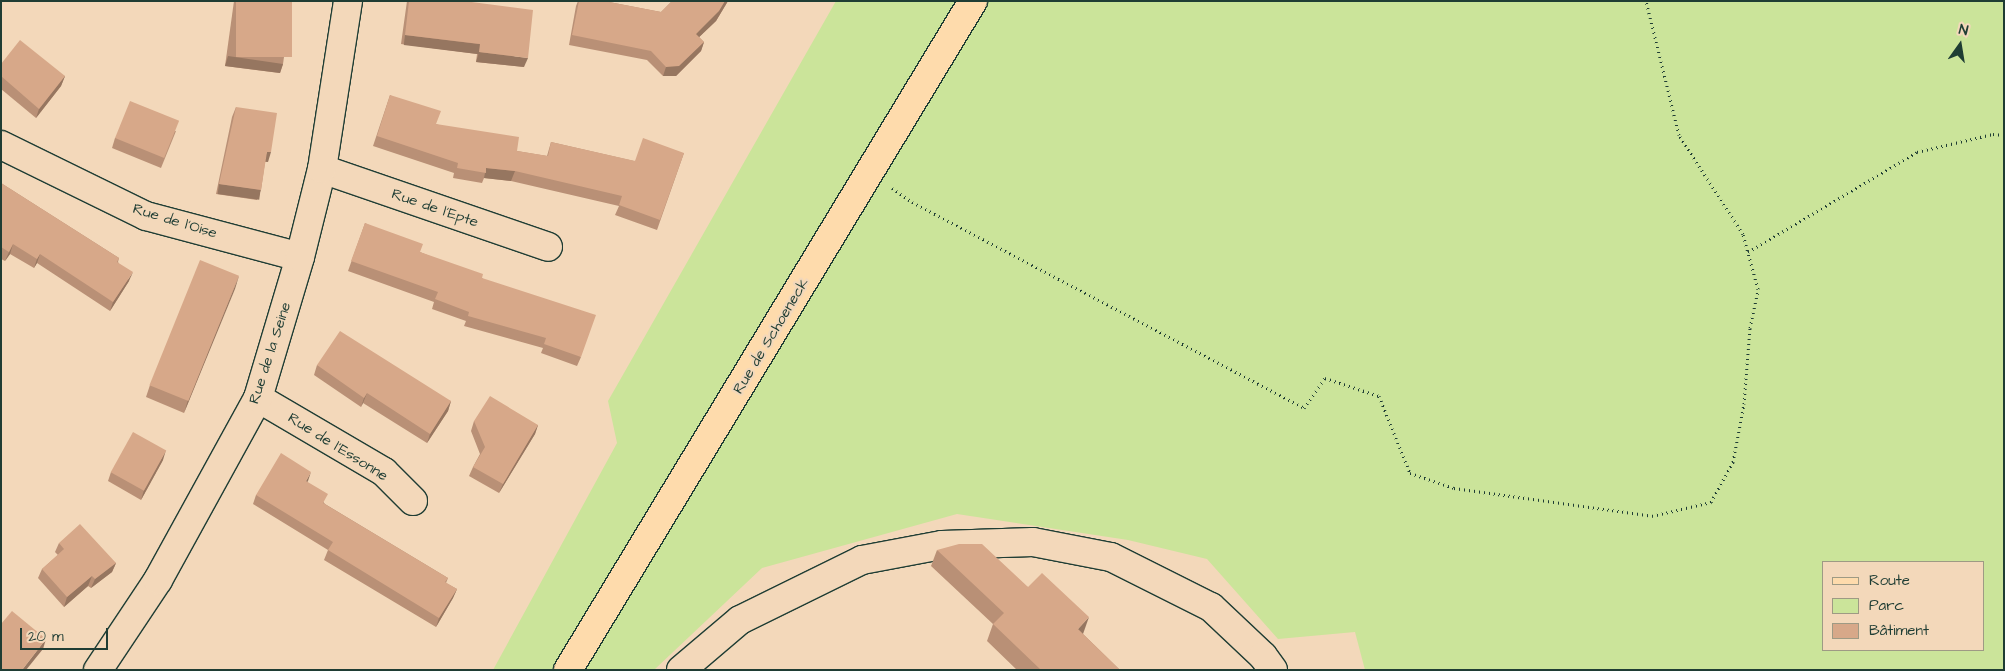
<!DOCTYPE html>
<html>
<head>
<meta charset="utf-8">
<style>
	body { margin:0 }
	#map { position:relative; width:2005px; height:671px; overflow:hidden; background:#f3d8ba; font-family:"Architects Daughter",sans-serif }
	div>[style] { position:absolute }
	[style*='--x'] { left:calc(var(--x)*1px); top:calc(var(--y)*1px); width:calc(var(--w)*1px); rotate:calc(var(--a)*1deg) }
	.green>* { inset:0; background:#cbe49a }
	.path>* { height:3px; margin-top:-1.5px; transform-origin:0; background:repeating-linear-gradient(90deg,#1f3d34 0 1px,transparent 0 5px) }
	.roads { filter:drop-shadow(1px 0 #1f3d34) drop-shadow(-1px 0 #1f3d34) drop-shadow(0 1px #1f3d34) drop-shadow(0 -1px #1f3d34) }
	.minor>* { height:28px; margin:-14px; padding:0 14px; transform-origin:14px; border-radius:14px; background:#f3d8ba }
	.major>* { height:28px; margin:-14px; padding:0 14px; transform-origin:14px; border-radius:14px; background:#fedbac }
	.wall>* { inset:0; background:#b99076 }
	.shaded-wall>* { inset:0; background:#967660; transform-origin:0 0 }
	.building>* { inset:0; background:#d7a889; transform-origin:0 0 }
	span { translate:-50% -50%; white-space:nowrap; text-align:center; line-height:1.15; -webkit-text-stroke:4.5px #f3d8ba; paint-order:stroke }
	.street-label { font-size:15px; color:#1f3d34 }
	.frame { position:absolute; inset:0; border:2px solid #1f3d34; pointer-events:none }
	.legend { position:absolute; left:1822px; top:561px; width:162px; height:90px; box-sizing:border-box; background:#f3d8ba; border:1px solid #9e9a84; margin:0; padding:6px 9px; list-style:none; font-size:15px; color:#1f3d34 }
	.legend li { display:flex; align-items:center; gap:10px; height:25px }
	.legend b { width:25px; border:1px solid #9e9a84 }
	.north { position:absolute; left:1935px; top:20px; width:50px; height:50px; -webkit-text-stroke:4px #f3d8ba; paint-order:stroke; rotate:13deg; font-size:14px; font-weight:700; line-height:20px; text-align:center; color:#1f3d34 }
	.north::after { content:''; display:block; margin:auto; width:18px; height:22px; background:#1f3d34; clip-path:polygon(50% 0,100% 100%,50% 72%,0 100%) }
	.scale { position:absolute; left:20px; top:628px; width:88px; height:22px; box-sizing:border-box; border:2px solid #1f3d34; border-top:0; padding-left:6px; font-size:15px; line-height:18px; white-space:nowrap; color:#1f3d34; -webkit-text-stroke:4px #f3d8ba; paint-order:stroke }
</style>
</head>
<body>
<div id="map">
	<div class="green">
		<div style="clip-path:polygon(evenodd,836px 1px,2004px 1px,2004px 670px,1365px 670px,1355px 632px,1278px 639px,1207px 559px,1128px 540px,957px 514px,762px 568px,654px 670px,493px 670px,617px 443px,608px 401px,836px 1px,1824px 562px,1984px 562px,1984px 650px,1824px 650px,1824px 562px)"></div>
	</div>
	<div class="path">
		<div style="--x:892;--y:188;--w:24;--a:35"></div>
		<div style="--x:912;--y:202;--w:443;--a:27.7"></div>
		<div style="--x:1304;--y:408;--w:37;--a:-55"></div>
		<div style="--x:1325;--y:378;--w:57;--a:18.4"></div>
		<div style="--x:1379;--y:396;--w:83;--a:68.1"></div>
		<div style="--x:1410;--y:473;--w:46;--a:18.8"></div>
		<div style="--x:1454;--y:488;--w:200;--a:8"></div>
		<div style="--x:1652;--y:516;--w:61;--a:-13.3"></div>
		<div style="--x:1711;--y:502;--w:46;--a:-61.2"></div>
		<div style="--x:1733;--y:462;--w:59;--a:-79.3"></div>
		<div style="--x:1744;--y:404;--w:76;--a:-85.5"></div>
		<div style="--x:1750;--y:328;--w:40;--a:-78"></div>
		<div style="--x:1758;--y:289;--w:57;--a:-105.3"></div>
		<div style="--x:1743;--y:234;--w:118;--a:-122.9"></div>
		<div style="--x:1679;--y:135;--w:138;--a:-103.8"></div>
		<div style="--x:1748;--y:252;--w:196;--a:-30.6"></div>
		<div style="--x:1917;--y:152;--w:78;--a:-13.3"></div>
		<div style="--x:1993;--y:134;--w:11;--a:5"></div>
	</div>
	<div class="roads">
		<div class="minor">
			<div style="--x:1;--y:145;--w:161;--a:26.1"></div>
			<div style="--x:146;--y:216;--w:159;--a:14.9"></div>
			<div style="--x:322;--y:169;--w:239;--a:19"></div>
			<div style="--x:258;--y:398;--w:146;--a:30.4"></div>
			<div style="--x:384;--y:472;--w:41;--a:45"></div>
			<div style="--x:98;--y:670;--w:108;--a:-56.3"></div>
			<div style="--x:158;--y:580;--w:208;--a:-61.2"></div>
			<div style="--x:258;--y:398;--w:147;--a:-73.4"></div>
			<div style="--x:300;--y:257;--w:91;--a:-76"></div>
			<div style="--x:322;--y:169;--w:170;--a:-81.2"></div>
			<div style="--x:681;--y:670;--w:77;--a:-40.3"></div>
			<div style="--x:740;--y:620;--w:136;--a:-26.2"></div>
			<div style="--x:862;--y:560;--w:81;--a:-10.6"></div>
			<div style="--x:942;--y:545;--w:91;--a:-1.9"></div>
			<div style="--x:1033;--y:542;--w:79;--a:10.9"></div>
			<div style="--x:1111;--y:557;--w:112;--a:26.6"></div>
			<div style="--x:1211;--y:607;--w:71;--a:43.3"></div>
			<div style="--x:1263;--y:656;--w:17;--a:54"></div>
		</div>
		<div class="major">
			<div style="--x:568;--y:670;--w:782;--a:-58.81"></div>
		</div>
	</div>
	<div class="wall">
		<div style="clip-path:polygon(234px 1px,292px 1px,283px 64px,280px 73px,225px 66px)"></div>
		<div style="clip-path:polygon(407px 1px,464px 1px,524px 67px,476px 62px,477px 54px,401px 44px)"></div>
		<div style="clip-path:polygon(578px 1px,604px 1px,661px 12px,672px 1px,728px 1px,716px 21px,699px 37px,704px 42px,701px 51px,676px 76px,663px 76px,647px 60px,569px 45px,576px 6px)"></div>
		<div style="clip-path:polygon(1px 64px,65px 76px,61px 86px,36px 118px,1px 89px)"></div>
		<div style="clip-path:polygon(390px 95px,436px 124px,517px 151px,547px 156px,551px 142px,634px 161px,684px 153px,657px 230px,615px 215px,619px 206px,511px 181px,484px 178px,482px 183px,453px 178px,454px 173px,373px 146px)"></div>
		<div style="clip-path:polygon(236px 107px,268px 162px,265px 162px,261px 190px,257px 200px,216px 194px,232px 117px)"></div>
		<div style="clip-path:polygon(176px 131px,161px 168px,112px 148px,115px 138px)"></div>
		<div style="clip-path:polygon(1px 183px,119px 258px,118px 262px,129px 281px,110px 311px,37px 263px,34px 268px,10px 254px,5px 261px,1px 259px)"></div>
		<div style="clip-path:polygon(365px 223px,420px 252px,482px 278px,581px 357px,577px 366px,541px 353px,543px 348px,464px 326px,466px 321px,432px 309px,434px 302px,348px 271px)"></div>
		<div style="clip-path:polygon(239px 276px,184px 413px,146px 397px,150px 385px)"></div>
		<div style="clip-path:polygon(317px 365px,451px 401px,448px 411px,427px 443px,363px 403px,361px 407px,314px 375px)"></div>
		<div style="clip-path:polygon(474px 421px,538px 425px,535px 434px,499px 493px,469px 476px,473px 467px,480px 454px,471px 431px)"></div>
		<div style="clip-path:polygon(163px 460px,141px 500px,108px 481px,111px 472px)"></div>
		<div style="clip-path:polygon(307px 482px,325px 504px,448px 578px,446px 583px,457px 589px,453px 598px,436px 627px,324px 560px,328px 550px,253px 504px,256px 495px)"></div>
		<div style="clip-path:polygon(59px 543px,116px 563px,112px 572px,91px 588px,88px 586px,64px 607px,38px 578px,42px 569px,58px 555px,55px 552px)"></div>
		<div style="clip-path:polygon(937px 550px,1028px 587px,1083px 634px,1120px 670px,1017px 670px,987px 641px,993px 624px,931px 566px)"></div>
	</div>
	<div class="shaded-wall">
		<div style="clip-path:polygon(725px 1px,728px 1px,716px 21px,693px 43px,696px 34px)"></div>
		<div style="left:405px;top:35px;width:76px;height:10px;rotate:7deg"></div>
		<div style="clip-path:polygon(704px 42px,701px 51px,676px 76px,663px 76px,666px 67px)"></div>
		<div style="clip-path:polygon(479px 52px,528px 58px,524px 67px,476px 62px)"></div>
		<div style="clip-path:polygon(228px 56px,283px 64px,280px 73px,225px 66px)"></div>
		<div style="clip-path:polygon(65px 76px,61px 86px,36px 118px,39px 109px)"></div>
		<div style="clip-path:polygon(267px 152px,271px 152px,268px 162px,263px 161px)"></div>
		<div style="clip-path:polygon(486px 168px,515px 171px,511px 181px,484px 178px)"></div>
		<div style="left:219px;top:184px;width:42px;height:10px;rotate:8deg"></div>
		<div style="clip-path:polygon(13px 244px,10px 254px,5px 261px,9px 252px)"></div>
		<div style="clip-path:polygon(40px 254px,37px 263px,34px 268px,37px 259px)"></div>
		<div style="clip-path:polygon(133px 272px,129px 281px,110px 311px,113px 302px)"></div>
		<div style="clip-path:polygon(239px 276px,235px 289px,184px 413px,188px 400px)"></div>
		<div style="clip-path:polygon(367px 393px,363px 403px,361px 407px,364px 398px)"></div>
		<div style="clip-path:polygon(451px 401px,448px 411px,427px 443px,430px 434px)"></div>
		<div style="clip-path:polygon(538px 425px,535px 434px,499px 493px,503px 484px)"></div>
		<div style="clip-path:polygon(166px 450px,163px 460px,141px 500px,144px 490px)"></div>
		<div style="clip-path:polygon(311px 472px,308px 481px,302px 490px,306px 481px)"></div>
		<div style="clip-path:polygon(116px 563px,112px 572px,91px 588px,95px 579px)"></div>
		<div style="clip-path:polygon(92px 576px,88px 586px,64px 607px,67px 597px)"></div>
		<div style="clip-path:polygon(457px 589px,453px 598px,436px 627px,439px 618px)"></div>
		<div style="clip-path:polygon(1089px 617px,1083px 634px,1072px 646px,1078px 629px)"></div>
		<div style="clip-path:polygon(46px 639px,43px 649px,26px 670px,22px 670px)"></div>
	</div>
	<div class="building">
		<div style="left:236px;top:1px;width:56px;height:56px"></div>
		<div style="clip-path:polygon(409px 1px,464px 1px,533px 10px,528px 58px,479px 52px,480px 44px,405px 35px)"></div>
		<div style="clip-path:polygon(579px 1px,604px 1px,661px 12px,672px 1px,725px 1px,719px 11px,696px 34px,704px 42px,679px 66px,666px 67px,651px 51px,572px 35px)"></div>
		<div style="clip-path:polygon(20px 40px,65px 76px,39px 109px,1px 76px,1px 64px)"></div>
		<div style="clip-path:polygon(390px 95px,441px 111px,436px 124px,519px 137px,517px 151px,548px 156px,551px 142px,635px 161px,643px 138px,684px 153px,660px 220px,619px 205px,622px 196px,515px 171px,486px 168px,486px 173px,457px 168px,458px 163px,377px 136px)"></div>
		<div style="left:130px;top:101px;width:53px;height:40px;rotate:22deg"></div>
		<div style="clip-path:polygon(236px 107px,277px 113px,271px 152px,267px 152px,261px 190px,219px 184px)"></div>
		<div style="clip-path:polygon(1px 183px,119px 258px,117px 262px,133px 272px,113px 302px,40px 254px,37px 259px,13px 244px,9px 252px,1px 247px)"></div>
		<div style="clip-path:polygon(365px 223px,423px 244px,420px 252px,483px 274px,482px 278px,596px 315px,581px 357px,544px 344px,546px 338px,468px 316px,469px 312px,435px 299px,438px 292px,351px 261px)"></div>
		<div style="left:200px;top:260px;width:42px;height:135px;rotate:22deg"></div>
		<div style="clip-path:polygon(340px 331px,451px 401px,430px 434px,367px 393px,364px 398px,317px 365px)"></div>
		<div style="clip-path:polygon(490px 396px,538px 425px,503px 484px,473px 467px,485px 447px,474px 421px)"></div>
		<div style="left:133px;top:432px;width:38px;height:46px;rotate:29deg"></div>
		<div style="clip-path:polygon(281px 453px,311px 472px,306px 481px,328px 494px,323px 503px,448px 578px,445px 582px,457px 589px,439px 618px,328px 550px,333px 542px,256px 495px)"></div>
		<div style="clip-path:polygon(80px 524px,116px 563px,95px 579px,92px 576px,67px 597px,42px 569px,64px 549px,59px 543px)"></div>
		<div style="clip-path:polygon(959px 544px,982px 544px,1028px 587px,1042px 573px,1089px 617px,1078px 629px,1120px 670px,1041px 670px,993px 624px,1004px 613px,937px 550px)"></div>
		<div style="clip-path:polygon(12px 611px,46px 639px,22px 670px,1px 670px,1px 624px)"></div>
	</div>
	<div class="street-label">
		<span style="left:435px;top:208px;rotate:19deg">Rue de l'Epte</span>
		<span style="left:175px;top:221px;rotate:17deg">Rue de l'Oise</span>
		<span style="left:771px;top:336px;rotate:-59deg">Rue de Schoeneck</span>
		<span style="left:270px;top:353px;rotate:-72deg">Rue de la Seine</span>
		<span style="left:338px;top:447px;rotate:32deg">Rue de l'Essonne</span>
	</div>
	<div class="frame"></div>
	<ul class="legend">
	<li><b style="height:6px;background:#fedbac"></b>Route</li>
	<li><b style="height:14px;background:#cbe49a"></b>Parc</li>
	<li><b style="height:14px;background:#d7a889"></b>Bâtiment</li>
	</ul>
	<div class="north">N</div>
	<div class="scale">20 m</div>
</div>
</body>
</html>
